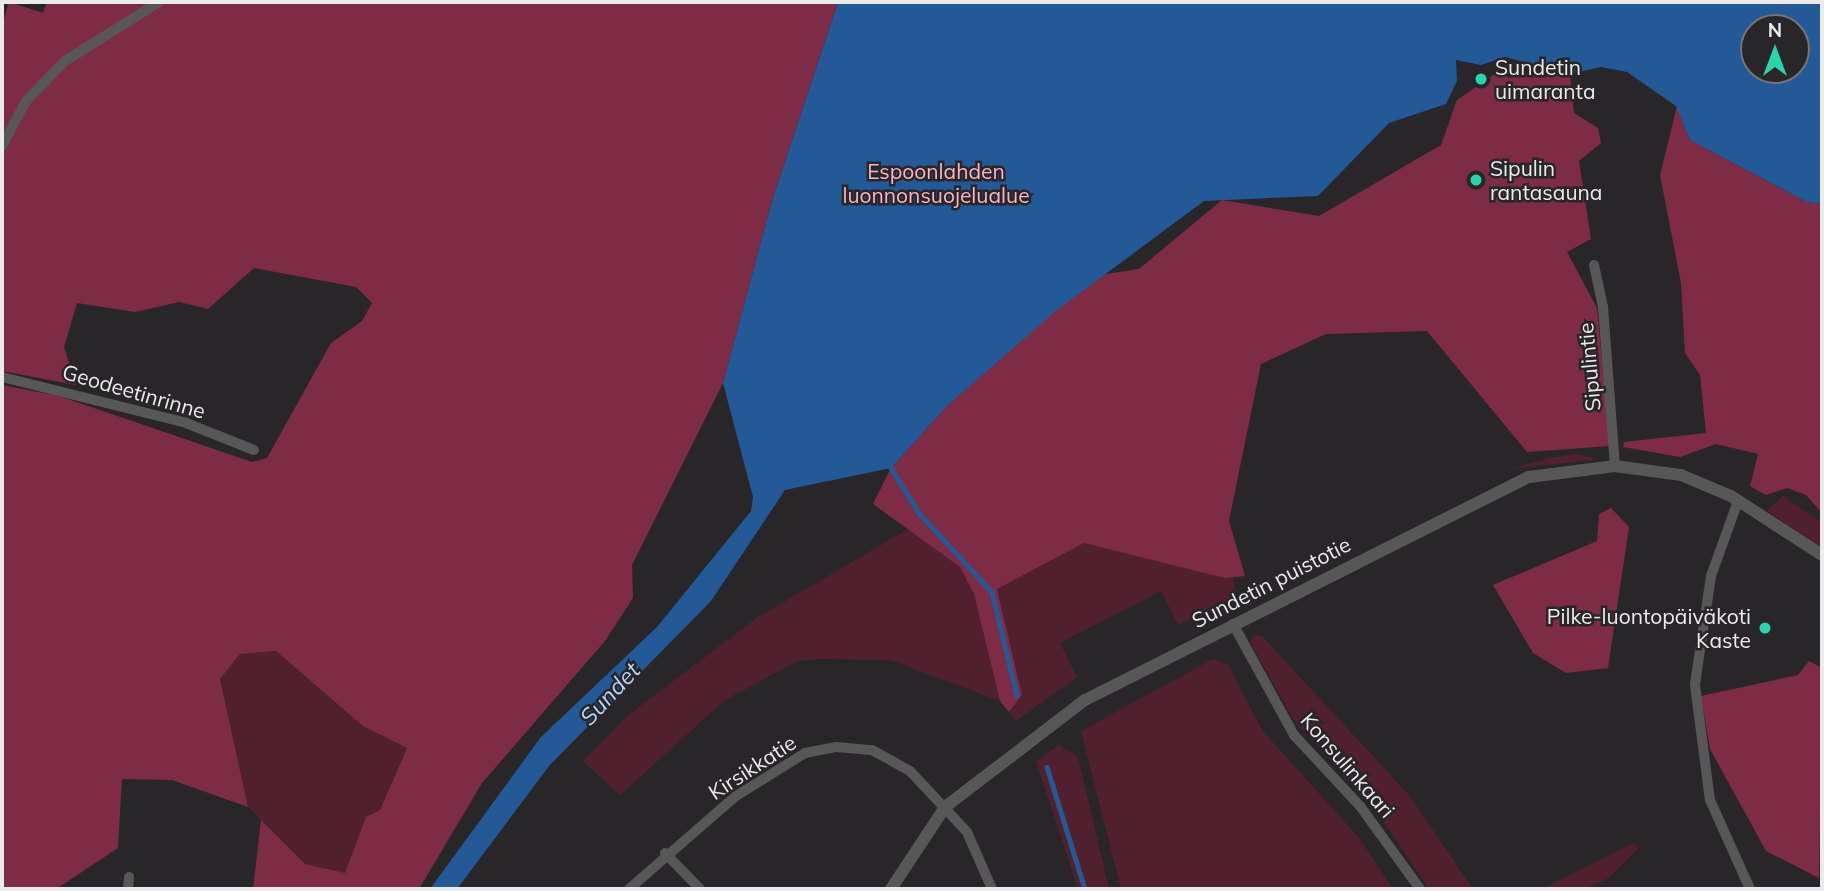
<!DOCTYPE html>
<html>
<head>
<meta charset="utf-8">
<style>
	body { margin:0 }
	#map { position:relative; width:1824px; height:891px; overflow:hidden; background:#282629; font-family:Mulish,sans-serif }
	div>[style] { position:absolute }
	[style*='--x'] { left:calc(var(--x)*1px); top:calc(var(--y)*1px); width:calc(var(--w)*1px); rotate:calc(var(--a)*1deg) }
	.green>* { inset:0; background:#51202e }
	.forest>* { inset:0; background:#7e2c45 }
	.water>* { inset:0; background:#235997 }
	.stream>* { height:4.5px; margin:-2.25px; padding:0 2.25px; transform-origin:2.25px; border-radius:2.25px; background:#235997 }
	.minor>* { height:10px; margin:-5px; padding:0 5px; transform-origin:5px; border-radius:5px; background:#585758 }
	.tertiary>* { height:12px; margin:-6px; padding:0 6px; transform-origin:6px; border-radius:6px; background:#585758 }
	.dots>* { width:19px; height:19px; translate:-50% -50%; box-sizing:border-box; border:4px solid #282629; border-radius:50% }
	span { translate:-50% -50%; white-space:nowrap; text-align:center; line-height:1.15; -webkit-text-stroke:5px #282629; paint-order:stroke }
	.poi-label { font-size:21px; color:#ebeaec }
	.left { translate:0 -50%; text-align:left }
	.right { translate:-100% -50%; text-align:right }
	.park-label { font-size:21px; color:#fcb3c3 }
	.street-label { font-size:21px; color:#ebeaec }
	.water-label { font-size:23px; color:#b7d4f7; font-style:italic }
	.frame { position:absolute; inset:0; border:4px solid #ebeaec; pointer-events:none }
	.north { position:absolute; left:1740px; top:14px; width:70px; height:70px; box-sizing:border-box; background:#282629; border:2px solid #767477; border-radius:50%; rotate:0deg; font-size:19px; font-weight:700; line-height:28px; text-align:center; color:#ebeaec }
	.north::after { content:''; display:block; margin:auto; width:24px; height:32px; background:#2bd5ac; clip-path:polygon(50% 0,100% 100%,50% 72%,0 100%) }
</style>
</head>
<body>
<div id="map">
	<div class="green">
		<div style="clip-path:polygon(1576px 454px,1598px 459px,1511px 469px,1550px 458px)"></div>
		<div style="clip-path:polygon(1783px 496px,1822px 523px,1822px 548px,1767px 511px)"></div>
		<div style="clip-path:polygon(910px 528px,960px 567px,974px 594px,1000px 701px,890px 660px,816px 659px,796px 662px,725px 700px,620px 795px,583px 761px,627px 716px,758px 617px)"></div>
		<div style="clip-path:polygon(1084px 543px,1233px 577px,1237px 597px,1178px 625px,1161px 591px,1060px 643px,1077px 677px,1016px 721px,1009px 712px,1022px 695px,997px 589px)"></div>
		<div style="clip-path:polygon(1254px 635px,1262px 636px,1409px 795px,1473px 889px,1429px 889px,1369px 800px,1295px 722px,1250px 642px)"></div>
		<div style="clip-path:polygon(276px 651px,363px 726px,407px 747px,380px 810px,366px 817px,345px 873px,305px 864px,248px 807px,220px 679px,240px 654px)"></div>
		<div style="clip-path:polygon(1213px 659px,1228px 664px,1262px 730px,1360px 839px,1393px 889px,1121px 889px,1081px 731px)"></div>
		<div style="clip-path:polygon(1059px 745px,1078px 757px,1109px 889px,1078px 889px,1036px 761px)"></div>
		<div style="clip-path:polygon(1633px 843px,1640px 847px,1609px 878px,1584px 889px,1542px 889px)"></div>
	</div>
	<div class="forest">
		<div style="clip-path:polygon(9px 2px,43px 13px,47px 2px,838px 2px,772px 201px,723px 383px,632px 565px,633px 598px,605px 641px,482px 783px,419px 889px,253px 889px,261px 820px,305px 864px,345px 873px,366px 817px,380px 810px,407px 748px,363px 726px,276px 651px,240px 654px,220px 679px,248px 807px,172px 780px,122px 779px,118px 848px,56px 889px,2px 889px,2px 385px,59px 396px,252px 462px,267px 458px,331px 343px,362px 321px,372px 303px,356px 287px,254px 268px,208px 309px,179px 302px,135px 312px,77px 303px,64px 347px,76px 385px,2px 371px,2px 25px)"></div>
		<div style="clip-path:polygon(1545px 68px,1570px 74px,1574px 113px,1598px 128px,1601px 143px,1579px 161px,1591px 239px,1567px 252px,1597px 308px,1610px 446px,1527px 452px,1427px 331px,1326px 334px,1261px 364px,1229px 521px,1245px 576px,1225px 578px,1084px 543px,997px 589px,1022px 695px,1009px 712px,1000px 701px,974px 594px,960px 567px,873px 504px,891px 468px,947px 406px,1093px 276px,1139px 269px,1222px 200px,1319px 216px,1441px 145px,1457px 100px,1502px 69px,1509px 78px)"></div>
		<div style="clip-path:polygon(1677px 106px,1690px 140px,1807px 202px,1822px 204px,1822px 513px,1806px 495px,1787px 488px,1766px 495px,1750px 486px,1758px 454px,1716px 444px,1680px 457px,1623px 447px,1624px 442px,1706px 433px,1700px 375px,1685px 353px,1681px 283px,1660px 175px)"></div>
		<div style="clip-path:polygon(1611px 508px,1629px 527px,1608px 668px,1566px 673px,1533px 653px,1493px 585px,1597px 541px,1599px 514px)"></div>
		<div style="clip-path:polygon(1809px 661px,1822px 668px,1819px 878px,1766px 851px,1710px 749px,1701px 696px,1798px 675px)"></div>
	</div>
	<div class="water">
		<div style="clip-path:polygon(evenodd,838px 2px,1822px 2px,1822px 204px,1807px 202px,1690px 140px,1676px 106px,1627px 72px,1601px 67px,1570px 74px,1505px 57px,1481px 65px,1456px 60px,1457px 81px,1446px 104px,1389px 123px,1318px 196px,1204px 201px,1057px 310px,947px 406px,891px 468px,785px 490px,711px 601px,549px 766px,457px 889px,430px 889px,541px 737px,657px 627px,751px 511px,753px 497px,723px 383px,772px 201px,838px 2px,1754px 28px,1796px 28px,1796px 70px,1754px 70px,1754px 28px)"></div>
	</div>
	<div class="stream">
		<div style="--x:891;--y:468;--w:53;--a:58.1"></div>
		<div style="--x:919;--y:513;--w:108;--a:47.3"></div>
		<div style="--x:992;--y:592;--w:106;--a:76.4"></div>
		<div style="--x:1047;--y:767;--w:128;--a:72.7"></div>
	</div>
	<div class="minor">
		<div style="--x:2;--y:146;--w:51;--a:-61.9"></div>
		<div style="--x:26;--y:101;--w:56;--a:-45.7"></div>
		<div style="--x:65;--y:61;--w:111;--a:-32.1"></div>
		<div style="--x:1594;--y:265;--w:43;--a:77.9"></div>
		<div style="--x:1603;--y:307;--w:159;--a:85.7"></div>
		<div style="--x:2;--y:377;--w:190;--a:14"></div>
		<div style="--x:186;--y:423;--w:73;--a:21.7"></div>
		<div style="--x:1738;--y:501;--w:80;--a:109.8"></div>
		<div style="--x:1711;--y:576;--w:110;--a:98.4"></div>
		<div style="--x:1695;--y:685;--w:116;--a:82.6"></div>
		<div style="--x:1710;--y:800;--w:98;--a:65.8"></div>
		<div style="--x:1233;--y:624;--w:127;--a:61.2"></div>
		<div style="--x:1294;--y:735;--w:97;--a:47.1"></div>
		<div style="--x:1360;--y:806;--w:102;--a:54.1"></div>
		<div style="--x:665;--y:853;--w:50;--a:45.8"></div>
		<div style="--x:128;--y:889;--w:12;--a:-85"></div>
		<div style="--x:629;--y:889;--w:142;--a:-41"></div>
		<div style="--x:736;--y:796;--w:81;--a:-31.9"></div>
		<div style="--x:805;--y:753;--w:32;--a:-11"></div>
		<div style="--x:836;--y:747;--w:36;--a:5"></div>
		<div style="--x:872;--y:750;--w:43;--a:28.9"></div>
		<div style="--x:910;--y:771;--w:83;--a:46.9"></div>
		<div style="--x:967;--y:832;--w:62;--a:66.3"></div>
	</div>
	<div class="tertiary">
		<div style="--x:891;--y:889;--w:98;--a:-56.6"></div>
		<div style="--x:945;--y:807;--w:176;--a:-37.4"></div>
		<div style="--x:1085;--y:700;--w:497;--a:-26.7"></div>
		<div style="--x:1529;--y:477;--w:87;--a:-7.3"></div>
		<div style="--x:1615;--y:466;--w:67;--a:7.8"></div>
		<div style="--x:1681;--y:475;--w:54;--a:22.8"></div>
		<div style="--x:1731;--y:496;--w:108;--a:33"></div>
	</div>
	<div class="dots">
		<div style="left:1481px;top:79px;background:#2bd5ac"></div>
		<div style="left:1476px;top:180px;background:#2bd5ac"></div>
		<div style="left:1765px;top:628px;background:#2bd5ac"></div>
	</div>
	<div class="poi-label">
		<span class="left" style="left:1495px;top:79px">Sundetin<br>uimaranta</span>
		<span class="left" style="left:1490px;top:180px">Sipulin<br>rantasauna</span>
		<span class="right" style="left:1751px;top:628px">Pilke-luontopäiväkoti<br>Kaste</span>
	</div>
	<div class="park-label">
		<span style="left:936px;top:183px">Espoonlahden<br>luonnonsuojelualue</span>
	</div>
	<div class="street-label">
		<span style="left:1589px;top:367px;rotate:-95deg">Sipulintie</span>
		<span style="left:134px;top:391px;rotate:16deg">Geodeetinrinne</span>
		<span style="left:1271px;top:582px;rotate:-27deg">Sundetin puistotie</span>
		<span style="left:1348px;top:765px;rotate:49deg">Konsulinkaari</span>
		<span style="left:752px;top:767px;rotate:-33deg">Kirsikkatie</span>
	</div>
	<div class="water-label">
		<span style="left:610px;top:694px;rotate:-47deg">Sundet</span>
	</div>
	<div class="frame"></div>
	<div class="north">N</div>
</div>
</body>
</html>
